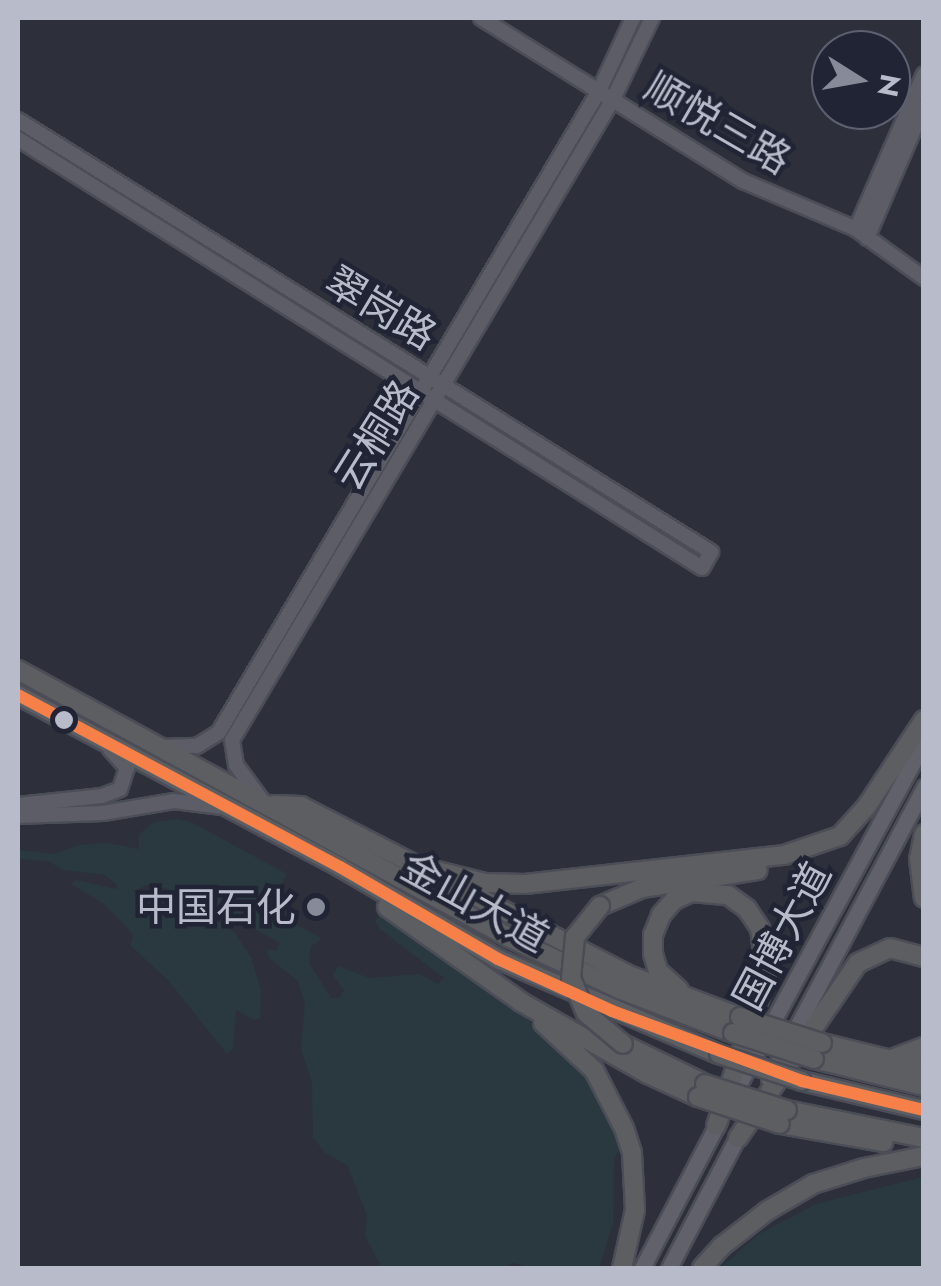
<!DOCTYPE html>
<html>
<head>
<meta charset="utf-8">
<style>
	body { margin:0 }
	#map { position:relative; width:941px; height:1286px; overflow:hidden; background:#2d303a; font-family:Jost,"Noto Sans SC",sans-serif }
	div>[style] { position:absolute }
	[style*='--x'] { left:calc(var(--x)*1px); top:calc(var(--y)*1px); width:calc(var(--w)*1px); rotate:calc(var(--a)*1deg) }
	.green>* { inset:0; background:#2a3840 }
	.roads { filter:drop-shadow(2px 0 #4b4d57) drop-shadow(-2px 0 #4b4d57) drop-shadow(0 2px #4b4d57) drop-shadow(0 -2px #4b4d57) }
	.secondary>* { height:14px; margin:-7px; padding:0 7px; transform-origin:7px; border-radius:7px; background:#5c5d67 }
	.primary>* { height:15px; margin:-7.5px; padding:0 7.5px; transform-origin:7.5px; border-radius:7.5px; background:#60616a }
	.highway>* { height:18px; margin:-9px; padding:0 9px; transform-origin:9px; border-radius:9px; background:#5d5e62 }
	.bridges { filter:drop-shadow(2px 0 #4a4c55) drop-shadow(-2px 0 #4a4c55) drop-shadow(0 2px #4a4c55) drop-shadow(0 -2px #4a4c55) }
	.highway-bridge>* { height:18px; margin:-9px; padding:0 9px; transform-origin:9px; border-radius:9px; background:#5d5e62 }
	.bus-1>* { height:12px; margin:-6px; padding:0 6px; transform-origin:6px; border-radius:6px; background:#f78048 }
	.dots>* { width:28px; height:28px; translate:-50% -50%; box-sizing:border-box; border:5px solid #202435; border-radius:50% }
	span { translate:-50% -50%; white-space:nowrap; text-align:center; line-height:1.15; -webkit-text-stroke:9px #202435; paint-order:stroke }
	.street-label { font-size:40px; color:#b8bbca }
	.poi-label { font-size:40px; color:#b8bbca }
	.right { translate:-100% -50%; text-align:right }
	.frame { position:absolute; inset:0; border:20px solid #b8bbca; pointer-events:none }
	.north { position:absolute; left:811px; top:30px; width:100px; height:100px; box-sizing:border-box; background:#202435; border:2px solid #5d6071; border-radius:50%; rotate:101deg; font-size:28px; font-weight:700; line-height:40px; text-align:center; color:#b8bbca }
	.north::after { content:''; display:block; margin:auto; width:35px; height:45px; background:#878a98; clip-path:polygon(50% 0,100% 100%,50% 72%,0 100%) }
</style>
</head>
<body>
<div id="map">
	<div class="green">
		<div style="clip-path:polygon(177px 819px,191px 822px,287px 874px,267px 908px,322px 939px,311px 946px,309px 963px,331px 998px,340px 998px,344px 990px,333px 975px,338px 966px,369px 978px,419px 974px,438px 984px,444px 978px,380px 929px,375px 922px,380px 914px,516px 1009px,580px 1067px,612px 1117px,621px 1145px,614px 1160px,613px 1223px,599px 1268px,535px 1268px,512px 1263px,501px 1268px,382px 1268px,365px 1236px,367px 1216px,348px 1166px,324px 1152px,313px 1137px,312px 1082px,301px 1049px,305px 1004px,298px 981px,269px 958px,267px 949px,276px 951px,280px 943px,200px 899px,150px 884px,133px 891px,202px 910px,234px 932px,251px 957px,261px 991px,260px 1018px,255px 1020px,236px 1010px,233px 1048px,227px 1054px,169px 981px,130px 945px,133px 935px,127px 927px,103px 903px,71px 884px,76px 880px,116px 889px,117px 884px,105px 875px,64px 870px,48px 861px,18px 859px,18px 850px,55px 854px,79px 845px,107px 843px,139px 849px,139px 834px,155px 822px)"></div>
		<div style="clip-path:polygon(923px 1177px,923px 1268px,720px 1268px,759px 1234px,816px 1204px)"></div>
	</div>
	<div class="roads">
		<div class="secondary">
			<div style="--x:481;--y:18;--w:309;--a:31.9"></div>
			<div style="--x:743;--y:181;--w:123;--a:23"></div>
			<div style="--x:856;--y:229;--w:84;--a:35.8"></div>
			<div style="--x:18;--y:120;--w:817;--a:31.94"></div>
			<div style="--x:711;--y:552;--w:18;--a:119"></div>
			<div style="--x:702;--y:568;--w:807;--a:-147.9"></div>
			<div style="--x:856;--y:229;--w:169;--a:-66.3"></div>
			<div style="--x:867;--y:238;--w:144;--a:-66.6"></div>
			<div style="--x:161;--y:747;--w:36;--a:-2"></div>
			<div style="--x:197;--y:746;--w:26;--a:-32"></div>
			<div style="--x:219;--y:732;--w:745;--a:-59.34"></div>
			<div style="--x:599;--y:91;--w:81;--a:-65"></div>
			<div style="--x:261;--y:799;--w:42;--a:-126.3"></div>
			<div style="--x:236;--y:765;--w:25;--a:-99"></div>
			<div style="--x:232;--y:740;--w:746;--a:-59.27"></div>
			<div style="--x:613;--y:99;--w:90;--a:-64.3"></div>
			<div style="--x:18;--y:805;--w:84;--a:-6.1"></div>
			<div style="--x:102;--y:796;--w:19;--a:-21"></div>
			<div style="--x:120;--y:789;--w:22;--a:-72"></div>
			<div style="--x:127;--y:768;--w:25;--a:-132"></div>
			<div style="--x:18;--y:816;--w:85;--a:-2"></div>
			<div style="--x:103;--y:813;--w:72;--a:-9.6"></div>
			<div style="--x:174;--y:801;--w:46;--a:7.4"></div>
		</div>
		<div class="primary">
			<div style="--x:769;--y:1079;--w:331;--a:-62"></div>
			<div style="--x:731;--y:1099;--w:406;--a:-61.6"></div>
			<div style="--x:642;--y:1268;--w:168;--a:-62.4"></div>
			<div style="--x:669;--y:1268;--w:156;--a:-62.4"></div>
		</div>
		<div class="highway">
			<div style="--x:18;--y:670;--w:560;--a:28.58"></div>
			<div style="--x:510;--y:938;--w:120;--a:25.1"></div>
			<div style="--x:619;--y:989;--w:122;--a:21.1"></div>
			<div style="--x:18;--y:695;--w:365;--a:28.1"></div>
			<div style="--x:340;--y:867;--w:183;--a:30.2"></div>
			<div style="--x:498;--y:959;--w:241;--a:23.3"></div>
			<div style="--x:274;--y:805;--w:27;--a:2"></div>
			<div style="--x:301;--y:806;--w:366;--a:27.3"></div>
			<div style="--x:626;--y:974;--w:122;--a:20.7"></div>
			<div style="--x:924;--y:834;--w:25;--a:101"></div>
			<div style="--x:919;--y:859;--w:39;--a:83"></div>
			<div style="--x:421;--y:867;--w:66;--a:14"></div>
			<div style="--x:485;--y:883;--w:40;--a:1.4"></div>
			<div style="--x:525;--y:884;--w:261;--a:-6.4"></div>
			<div style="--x:784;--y:855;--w:59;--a:-18.7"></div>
			<div style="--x:840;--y:836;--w:40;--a:-48"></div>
			<div style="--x:867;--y:806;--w:103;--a:-56.5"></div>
			<div style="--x:600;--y:906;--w:46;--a:-23.2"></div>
			<div style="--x:642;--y:888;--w:117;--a:-8.8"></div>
			<div style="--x:387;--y:907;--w:164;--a:35.3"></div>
			<div style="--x:521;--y:1002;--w:146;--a:29.6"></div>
			<div style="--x:648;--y:1074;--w:55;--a:24.7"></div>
			<div style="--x:679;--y:990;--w:28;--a:-138"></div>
			<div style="--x:658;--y:971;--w:18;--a:-106"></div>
			<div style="--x:653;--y:954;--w:19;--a:-90"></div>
			<div style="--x:653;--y:935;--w:22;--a:-68"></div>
			<div style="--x:661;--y:915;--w:20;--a:-49"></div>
			<div style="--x:674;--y:900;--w:19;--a:-25"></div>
			<div style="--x:691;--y:892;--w:37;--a:5"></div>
			<div style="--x:728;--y:895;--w:24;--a:36"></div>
			<div style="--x:747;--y:909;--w:23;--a:56"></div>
			<div style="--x:760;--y:928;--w:50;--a:83.2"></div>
			<div style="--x:766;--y:978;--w:156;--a:108.7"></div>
			<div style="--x:543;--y:1023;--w:69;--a:42.7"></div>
			<div style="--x:594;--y:1070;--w:65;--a:62.7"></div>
			<div style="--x:624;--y:1128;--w:26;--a:72"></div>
			<div style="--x:632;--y:1153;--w:57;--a:87"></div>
			<div style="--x:635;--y:1210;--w:59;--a:102.6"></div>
			<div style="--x:822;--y:1043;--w:105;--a:13.8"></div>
			<div style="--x:623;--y:1044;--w:91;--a:26"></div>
			<div style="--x:814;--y:1059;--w:113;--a:13.8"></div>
			<div style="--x:892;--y:1059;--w:34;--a:-21"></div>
			<div style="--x:802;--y:1081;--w:125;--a:13.4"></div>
			<div style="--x:787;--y:1110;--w:140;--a:11.6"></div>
			<div style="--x:780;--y:1124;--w:105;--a:9.9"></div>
			<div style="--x:738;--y:1138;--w:212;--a:-55.6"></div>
			<div style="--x:858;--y:963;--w:35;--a:-25"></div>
			<div style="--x:890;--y:948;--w:35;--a:15"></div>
			<div style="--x:702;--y:1268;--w:30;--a:-48"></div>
			<div style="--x:722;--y:1246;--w:57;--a:-37.9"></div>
			<div style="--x:767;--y:1211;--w:53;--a:-30.4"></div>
			<div style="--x:813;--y:1184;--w:53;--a:-17.4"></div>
			<div style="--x:864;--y:1168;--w:61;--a:-11.3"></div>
		</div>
	</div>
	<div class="bridges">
		<div class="highway-bridge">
			<div style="--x:600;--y:906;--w:40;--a:129"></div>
			<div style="--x:575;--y:937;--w:41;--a:95.6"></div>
			<div style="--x:571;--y:978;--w:38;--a:67"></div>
			<div style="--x:586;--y:1013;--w:48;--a:40"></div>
			<div style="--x:740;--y:1017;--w:86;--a:17.6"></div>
			<div style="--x:733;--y:1033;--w:85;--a:17.8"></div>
			<div style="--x:719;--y:1054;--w:87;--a:18"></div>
			<div style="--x:705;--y:1084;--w:86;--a:17.6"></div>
			<div style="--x:698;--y:1097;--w:86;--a:18.2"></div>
		</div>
	</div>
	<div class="bus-1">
		<div style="--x:18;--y:695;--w:365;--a:28.1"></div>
		<div style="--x:340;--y:867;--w:183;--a:30.2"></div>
		<div style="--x:498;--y:959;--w:125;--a:24.5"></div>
		<div style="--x:612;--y:1011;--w:202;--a:20.2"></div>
		<div style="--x:802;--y:1081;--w:125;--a:13.4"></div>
	</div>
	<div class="dots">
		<div style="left:64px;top:720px;background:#b8bbca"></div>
		<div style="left:316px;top:907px;background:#878a98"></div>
	</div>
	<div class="street-label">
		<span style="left:718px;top:123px;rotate:30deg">顺悦三路</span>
		<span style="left:381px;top:308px;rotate:31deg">翠岗路</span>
		<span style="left:376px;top:435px;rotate:-58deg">云桐路</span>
		<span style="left:475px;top:902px;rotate:29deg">金山大道</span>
		<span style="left:782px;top:936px;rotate:-62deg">国博大道</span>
	</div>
	<div class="poi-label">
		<span class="right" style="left:296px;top:907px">中国石化</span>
	</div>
	<div class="frame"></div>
	<div class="north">N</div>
</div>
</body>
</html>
